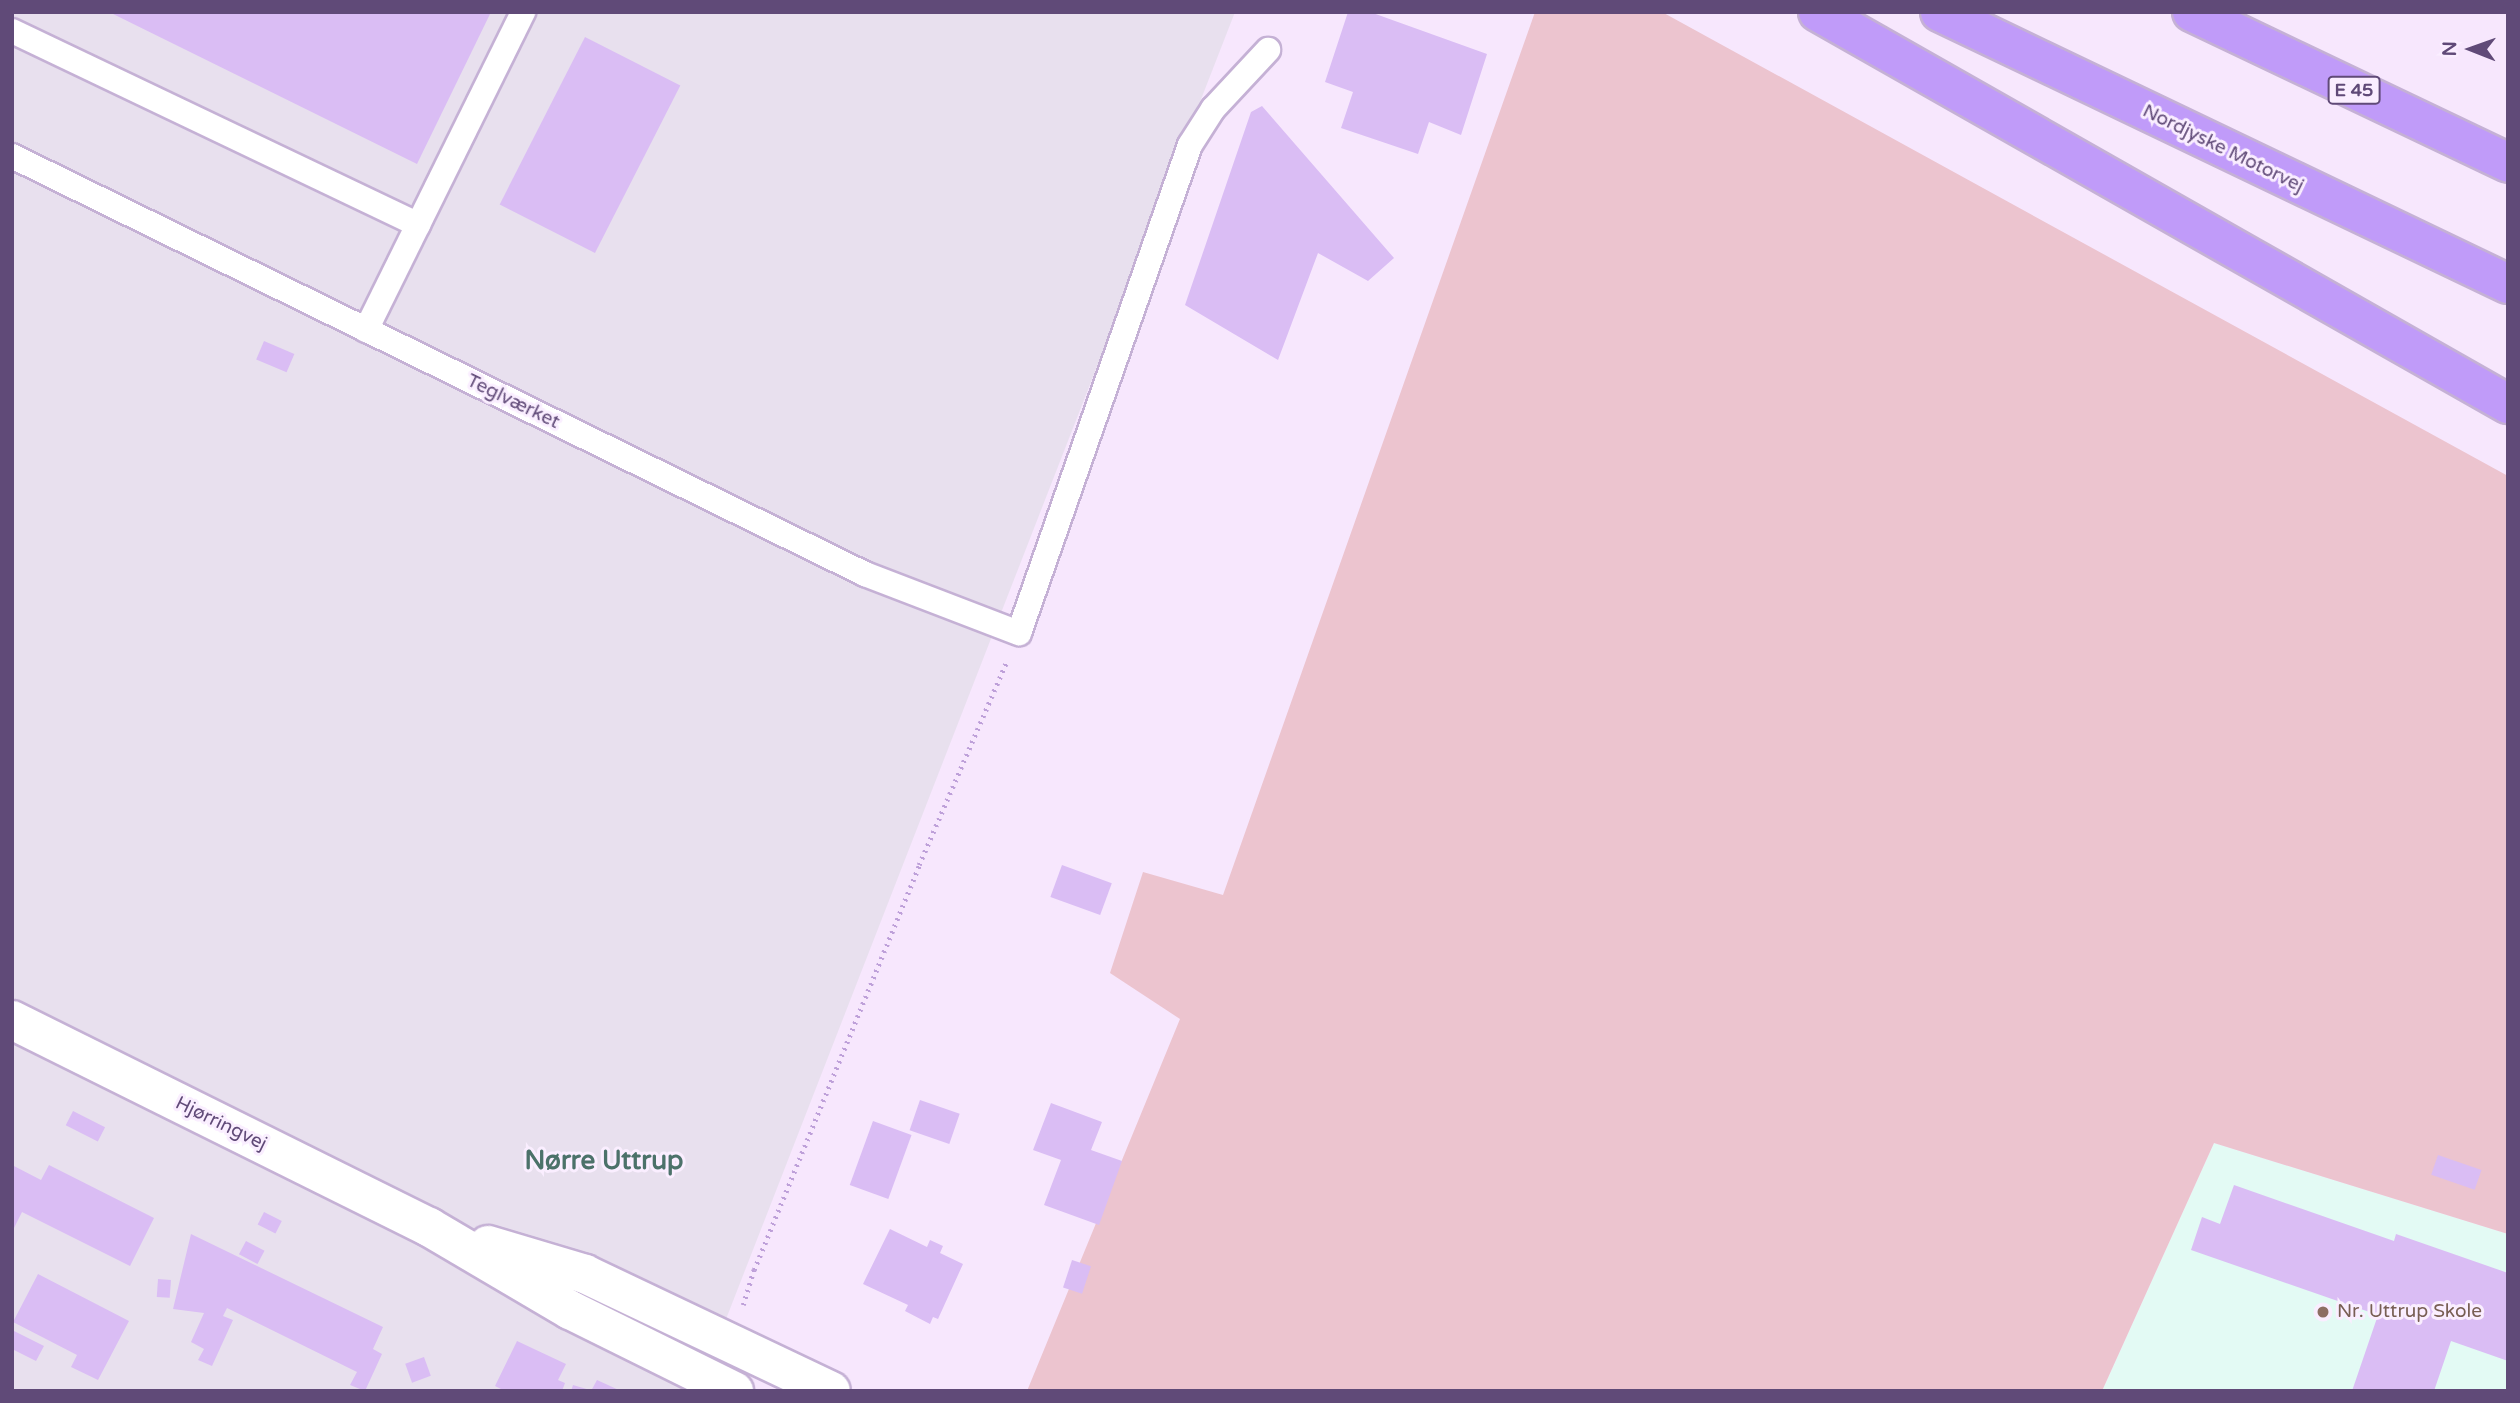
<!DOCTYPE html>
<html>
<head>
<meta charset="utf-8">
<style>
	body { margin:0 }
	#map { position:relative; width:2520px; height:1403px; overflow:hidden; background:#f7e7fd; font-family:"Varela Round",sans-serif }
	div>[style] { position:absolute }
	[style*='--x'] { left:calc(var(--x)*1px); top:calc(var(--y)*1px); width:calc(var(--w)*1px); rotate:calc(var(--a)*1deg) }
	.industrial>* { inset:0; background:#e8e0ee }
	.education>* { inset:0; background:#e3faf4 }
	.green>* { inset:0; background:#ecc4cf }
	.building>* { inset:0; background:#dabdf4; transform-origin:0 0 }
	.path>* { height:4.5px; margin-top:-2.25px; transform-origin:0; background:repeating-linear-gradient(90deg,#bea0d9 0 2px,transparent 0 7px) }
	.roads { filter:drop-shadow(2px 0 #c5b1d5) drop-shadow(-2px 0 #c5b1d5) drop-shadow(0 2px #c5b1d5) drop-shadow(0 -2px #c5b1d5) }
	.lane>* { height:24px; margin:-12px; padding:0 12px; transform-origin:12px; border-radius:12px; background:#fff }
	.secondary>* { height:38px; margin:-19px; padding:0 19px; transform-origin:19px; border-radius:19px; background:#fff }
	.highway>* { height:38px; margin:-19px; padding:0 19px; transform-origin:19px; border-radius:19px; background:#c09bf9 }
	.dots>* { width:19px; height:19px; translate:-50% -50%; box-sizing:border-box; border:4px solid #faeeff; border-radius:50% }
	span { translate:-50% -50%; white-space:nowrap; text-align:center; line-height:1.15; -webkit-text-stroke:6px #faeeff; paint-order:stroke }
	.shield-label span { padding:2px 5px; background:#faeeff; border:2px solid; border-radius:5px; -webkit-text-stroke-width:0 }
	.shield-label { font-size:18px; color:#604a78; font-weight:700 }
	.street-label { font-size:19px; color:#604a78 }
	.education-label { font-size:19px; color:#785e54 }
	.left { translate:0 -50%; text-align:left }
	.district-label { font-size:26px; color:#4c726a; font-weight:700 }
	.frame { position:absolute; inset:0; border:14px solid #604a78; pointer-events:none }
	.north { position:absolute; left:2436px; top:14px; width:70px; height:70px; -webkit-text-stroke:5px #faeeff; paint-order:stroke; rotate:271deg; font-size:19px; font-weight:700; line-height:28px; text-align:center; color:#604a78 }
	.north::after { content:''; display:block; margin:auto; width:24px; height:32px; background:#604a78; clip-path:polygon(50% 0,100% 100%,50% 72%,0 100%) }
</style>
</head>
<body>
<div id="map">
	<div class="industrial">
		<div style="clip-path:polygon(12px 12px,1235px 12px,698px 1391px,12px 1391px)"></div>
	</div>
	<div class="education">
		<div style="clip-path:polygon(2214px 1143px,2508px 1234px,2508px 1391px,2102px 1391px)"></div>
	</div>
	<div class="green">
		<div style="clip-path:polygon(1535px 12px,1662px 12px,2508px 476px,2508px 1234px,2214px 1143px,2102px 1391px,1027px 1391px,1180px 1019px,1110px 973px,1143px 872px,1223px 895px)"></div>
	</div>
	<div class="building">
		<div style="clip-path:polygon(109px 12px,491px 12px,417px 164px)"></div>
		<div style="clip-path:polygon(1348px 12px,1370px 12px,1487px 54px,1461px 135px,1429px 122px,1418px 154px,1341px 128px,1353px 92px,1325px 82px)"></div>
		<div style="left:585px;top:37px;width:107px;height:188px;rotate:27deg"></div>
		<div style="clip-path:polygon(1262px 106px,1394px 258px,1368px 281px,1318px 253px,1278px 360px,1185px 305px,1251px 112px)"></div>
		<div style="left:264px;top:341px;width:33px;height:20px;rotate:23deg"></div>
		<div style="left:1062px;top:865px;width:53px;height:34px;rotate:20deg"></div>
		<div style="left:920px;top:1100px;width:42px;height:32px;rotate:19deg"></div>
		<div style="clip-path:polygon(1051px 1103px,1102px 1122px,1091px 1150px,1122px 1161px,1099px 1225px,1044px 1205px,1061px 1160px,1033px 1150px)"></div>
		<div style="left:73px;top:1111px;width:36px;height:16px;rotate:27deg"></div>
		<div style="left:873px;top:1121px;width:41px;height:68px;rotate:20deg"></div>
		<div style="left:2438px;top:1155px;width:46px;height:21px;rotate:19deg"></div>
		<div style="clip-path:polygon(12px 1165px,41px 1180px,49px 1165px,154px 1218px,130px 1266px,22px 1212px,12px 1232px)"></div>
		<div style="clip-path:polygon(2234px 1185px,2394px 1241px,2396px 1234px,2508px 1273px,2508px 1361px,2451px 1341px,2434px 1391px,2352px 1391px,2378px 1315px,2191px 1250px,2202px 1217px,2220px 1224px)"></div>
		<div style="left:264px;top:1212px;width:20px;height:14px;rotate:27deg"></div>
		<div style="clip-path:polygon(890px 1229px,927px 1247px,930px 1240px,943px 1246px,940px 1253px,963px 1264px,938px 1319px,933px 1317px,930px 1324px,905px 1311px,908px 1305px,863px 1284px)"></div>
		<div style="clip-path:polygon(191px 1234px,383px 1327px,373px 1349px,382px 1354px,365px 1391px,350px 1385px,357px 1372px,227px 1308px,223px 1316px,233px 1320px,212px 1366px,198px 1360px,204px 1349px,191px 1342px,204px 1313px,173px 1309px)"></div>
		<div style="left:246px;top:1241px;width:21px;height:15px;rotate:28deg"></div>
		<div style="left:1072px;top:1260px;width:20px;height:29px;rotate:18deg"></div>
		<div style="clip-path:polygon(38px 1274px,129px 1321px,98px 1380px,71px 1367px,77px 1355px,13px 1322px)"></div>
		<div style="left:158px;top:1279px;width:13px;height:18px;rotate:4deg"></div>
		<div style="clip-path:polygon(12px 1330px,44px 1346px,36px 1361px,12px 1349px)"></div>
		<div style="clip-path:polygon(517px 1341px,566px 1364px,558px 1380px,565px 1383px,562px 1391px,505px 1391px,495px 1386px)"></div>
		<div style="left:424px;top:1357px;width:20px;height:20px;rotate:70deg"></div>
		<div style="clip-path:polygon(597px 1380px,621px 1391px,591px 1391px)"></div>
		<div style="clip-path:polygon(573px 1385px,590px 1390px,590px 1391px,571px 1391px)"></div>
	</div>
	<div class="path">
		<div style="--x:743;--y:1305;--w:37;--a:-73"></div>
		<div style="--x:754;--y:1270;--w:437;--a:-67.8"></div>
		<div style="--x:919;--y:865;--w:220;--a:-66.7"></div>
	</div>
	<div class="roads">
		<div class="lane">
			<div style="--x:12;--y:31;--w:450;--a:25.5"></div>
			<div style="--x:12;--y:156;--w:950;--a:26.11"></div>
			<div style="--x:865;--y:574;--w:165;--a:21"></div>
			<div style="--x:1019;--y:633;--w:517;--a:-70.69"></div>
			<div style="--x:1190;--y:145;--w:43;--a:-57.4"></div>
			<div style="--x:1213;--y:109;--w:81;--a:-47"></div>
			<div style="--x:366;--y:330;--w:355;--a:-63.7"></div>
		</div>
		<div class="secondary">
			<div style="--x:12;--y:1020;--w:466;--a:26.4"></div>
			<div style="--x:429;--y:1227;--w:164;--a:30.5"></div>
			<div style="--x:570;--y:1310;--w:183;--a:26.3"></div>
			<div style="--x:488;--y:1245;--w:101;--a:16.6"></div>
			<div style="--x:585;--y:1274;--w:272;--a:25.4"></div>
		</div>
		<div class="highway">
			<div style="--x:1818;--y:12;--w:794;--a:29.6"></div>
			<div style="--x:1940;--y:12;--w:630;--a:25.59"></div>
			<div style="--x:2192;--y:12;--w:350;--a:25.5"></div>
		</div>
	</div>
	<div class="dots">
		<div style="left:2323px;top:1312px;background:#8d6e63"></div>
	</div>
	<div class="shield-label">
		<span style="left:2354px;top:90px">E 45</span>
	</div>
	<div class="street-label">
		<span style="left:2223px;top:149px;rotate:26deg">Nordjyske Motorvej</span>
		<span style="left:513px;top:402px;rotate:26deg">Teglværket</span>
		<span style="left:221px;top:1124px;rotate:26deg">Hjørringvej</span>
	</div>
	<div class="education-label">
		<span class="left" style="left:2337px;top:1312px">Nr. Uttrup Skole</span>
	</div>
	<div class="district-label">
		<span style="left:604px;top:1161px">Nørre Uttrup</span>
	</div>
	<div class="frame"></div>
	<div class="north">N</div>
</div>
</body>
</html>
